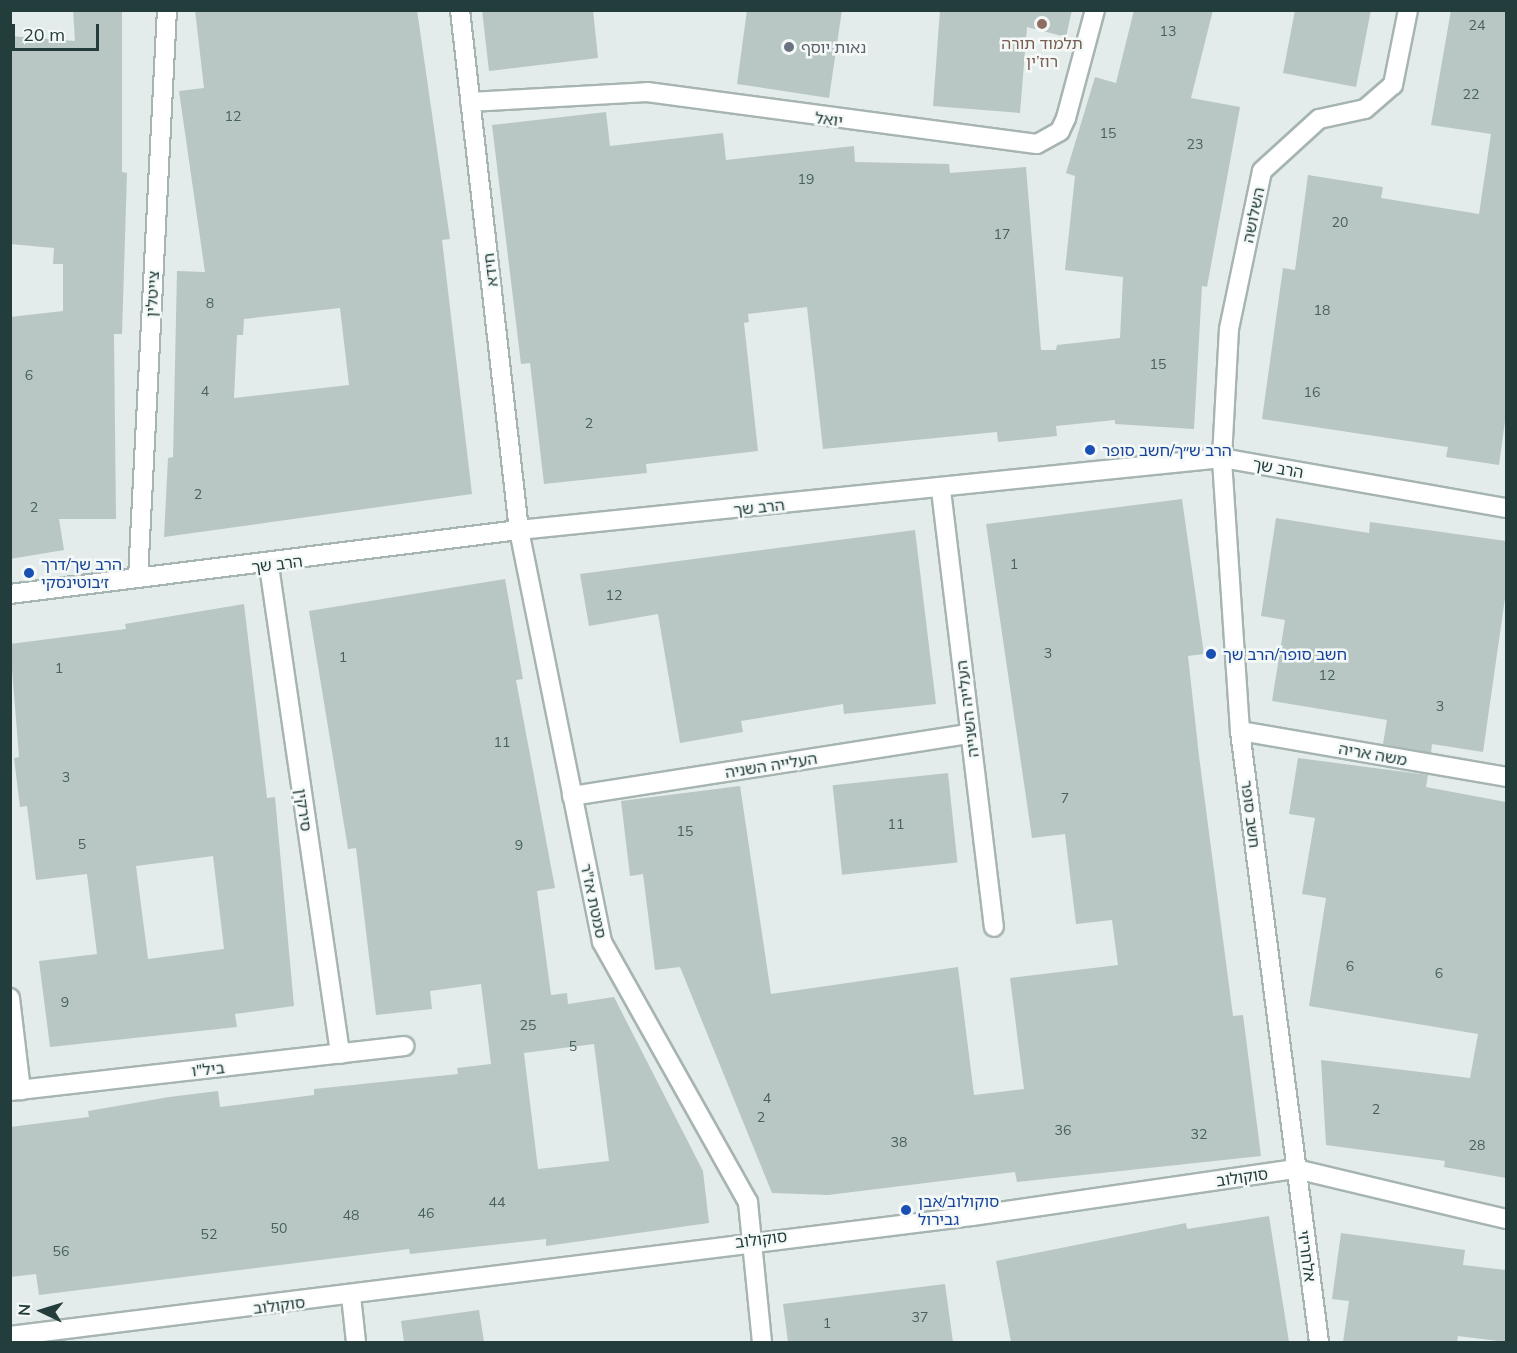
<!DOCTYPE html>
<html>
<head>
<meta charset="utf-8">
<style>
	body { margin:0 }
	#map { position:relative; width:1517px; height:1353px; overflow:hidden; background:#e3ecea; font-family:Mulish,"Noto Sans Hebrew",sans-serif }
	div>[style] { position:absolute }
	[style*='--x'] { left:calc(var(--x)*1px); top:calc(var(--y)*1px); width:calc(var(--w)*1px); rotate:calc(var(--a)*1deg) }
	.building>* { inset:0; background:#b8c7c4; transform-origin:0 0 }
	.roads { filter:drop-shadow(2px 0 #a6b4b2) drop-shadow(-2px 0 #a6b4b2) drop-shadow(0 2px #a6b4b2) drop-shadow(0 -2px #a6b4b2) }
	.minor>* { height:18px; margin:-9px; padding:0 9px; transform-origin:9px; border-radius:9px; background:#fff }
	.tertiary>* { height:18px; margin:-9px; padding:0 9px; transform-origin:9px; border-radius:9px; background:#fff }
	.dots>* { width:16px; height:16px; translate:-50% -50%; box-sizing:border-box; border:3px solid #f4f9f7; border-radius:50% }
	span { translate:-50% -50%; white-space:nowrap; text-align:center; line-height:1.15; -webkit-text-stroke:5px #f4f9f7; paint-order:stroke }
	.number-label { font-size:14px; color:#48605e }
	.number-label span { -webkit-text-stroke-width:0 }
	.education-label { font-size:16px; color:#785e54 }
	.worship-label { font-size:16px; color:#5b616d }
	.left { translate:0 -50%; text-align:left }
	.street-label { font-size:16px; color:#233d3c }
	.transit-label { font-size:16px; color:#164399 }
	.frame { position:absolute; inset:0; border:12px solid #233d3c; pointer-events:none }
	.north { position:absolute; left:12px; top:1281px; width:60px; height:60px; -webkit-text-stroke:4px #f4f9f7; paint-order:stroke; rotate:274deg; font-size:16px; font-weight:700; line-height:24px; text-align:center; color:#233d3c }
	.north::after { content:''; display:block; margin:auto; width:21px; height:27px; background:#233d3c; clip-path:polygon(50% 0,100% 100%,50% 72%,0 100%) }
	.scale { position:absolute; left:12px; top:24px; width:87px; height:27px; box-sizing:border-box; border:3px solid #233d3c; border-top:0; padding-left:8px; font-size:18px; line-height:21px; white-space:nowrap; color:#233d3c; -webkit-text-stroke:4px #f4f9f7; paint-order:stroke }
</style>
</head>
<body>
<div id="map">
	<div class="building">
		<div style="clip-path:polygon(73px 10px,122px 10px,122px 172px,127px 173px,122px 334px,114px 334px,116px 519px,59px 519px,64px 550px,10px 559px,10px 317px,63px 311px,63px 264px,53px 264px,54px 248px,10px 244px,10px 36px,75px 41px)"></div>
		<div style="clip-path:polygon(evenodd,195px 10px,417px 10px,450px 239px,442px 240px,472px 494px,164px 537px,168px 458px,173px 457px,177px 271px,205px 272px,179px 91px,204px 88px,195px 10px,340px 308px,349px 385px,234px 398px,237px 335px,243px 335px,244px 319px,340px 308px)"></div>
		<div style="clip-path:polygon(482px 10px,593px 10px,598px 58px,489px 71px)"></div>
		<div style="clip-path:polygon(747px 10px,842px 10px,829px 98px,737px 84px)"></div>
		<div style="clip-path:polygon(940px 10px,1072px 10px,1066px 37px,1027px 27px,1020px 113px,933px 106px)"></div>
		<div style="clip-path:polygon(1134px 10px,1213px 10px,1191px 98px,1240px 107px,1207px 287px,1202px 286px,1194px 429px,1115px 424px,1115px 420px,1056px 426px,1057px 436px,998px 442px,997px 432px,823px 449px,807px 307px,748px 314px,749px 322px,744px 323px,758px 451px,646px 464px,647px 473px,544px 484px,530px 363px,521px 364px,492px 125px,606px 112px,610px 146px,723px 133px,726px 160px,854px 146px,855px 162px,949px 164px,950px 173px,1026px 167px,1041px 350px,1056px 350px,1057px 345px,1120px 338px,1123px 277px,1065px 270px,1075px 176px,1066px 173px,1095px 77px,1116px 83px)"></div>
		<div style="clip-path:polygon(1295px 10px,1371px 10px,1356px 87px,1283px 73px)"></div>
		<div style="clip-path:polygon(1451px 10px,1506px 10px,1506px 414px,1499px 465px,1446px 457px,1448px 447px,1262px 419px,1283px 268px,1295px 270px,1308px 175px,1383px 187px,1381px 198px,1479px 214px,1491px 134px,1431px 125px)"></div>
		<div style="clip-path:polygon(1182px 499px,1204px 654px,1188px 656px,1199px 756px,1233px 1016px,1243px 1015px,1261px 1156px,1017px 1182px,1015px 1172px,828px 1195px,772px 1193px,680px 967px,655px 970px,643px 874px,630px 876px,621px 801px,740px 786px,771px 994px,958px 967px,974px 1095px,1024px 1089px,1010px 978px,1118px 965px,1112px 920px,1076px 924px,1065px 834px,1032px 838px,986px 524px)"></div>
		<div style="clip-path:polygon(1276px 518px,1369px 533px,1370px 522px,1506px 541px,1506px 591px,1483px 752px,1432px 744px,1431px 753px,1383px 744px,1387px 720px,1272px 701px,1285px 620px,1261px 616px)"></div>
		<div style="clip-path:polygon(915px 530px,936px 704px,844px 714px,843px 704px,741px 721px,743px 732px,680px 743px,658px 614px,589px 626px,580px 574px)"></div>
		<div style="clip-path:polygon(evenodd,505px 579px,523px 679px,516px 680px,555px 888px,537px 891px,551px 995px,567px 993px,568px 1004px,614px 997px,703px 1171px,709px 1223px,546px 1246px,546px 1239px,410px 1254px,409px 1249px,39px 1295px,36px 1274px,10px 1277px,10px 1127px,89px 1117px,88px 1111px,169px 1097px,218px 1091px,220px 1107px,314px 1095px,314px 1089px,458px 1074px,457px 1068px,491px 1064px,481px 984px,430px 991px,432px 1009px,376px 1015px,356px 848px,348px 849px,309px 611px,505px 579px,594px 1044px,609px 1161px,538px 1169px,524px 1053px,594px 1044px)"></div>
		<div style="clip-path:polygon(evenodd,244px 604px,267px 798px,275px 797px,294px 1006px,235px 1014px,237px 1027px,50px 1047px,39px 961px,97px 954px,87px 874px,36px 880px,27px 806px,20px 807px,14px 758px,19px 757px,10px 644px,126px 629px,125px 624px,244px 604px,213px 856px,224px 949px,148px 959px,136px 866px,213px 856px)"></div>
		<div style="clip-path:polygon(1298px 758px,1428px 775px,1426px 787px,1506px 802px,1506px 1178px,1444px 1167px,1445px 1161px,1326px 1145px,1321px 1060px,1470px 1078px,1478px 1034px,1309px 1006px,1326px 898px,1302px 894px,1315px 818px,1289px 814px)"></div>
		<div style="left:948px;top:773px;width:90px;height:116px;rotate:84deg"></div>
		<div style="clip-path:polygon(1269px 1216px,1289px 1342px,1011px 1342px,996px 1261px,1186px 1223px,1187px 1229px)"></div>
		<div style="clip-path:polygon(1341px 1233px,1465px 1250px,1463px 1265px,1506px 1270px,1506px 1342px,1458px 1336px,1457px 1342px,1343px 1342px,1349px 1301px,1332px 1299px)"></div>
		<div style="clip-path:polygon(945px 1284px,953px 1342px,788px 1342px,783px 1304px)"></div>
		<div style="clip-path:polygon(479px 1310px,484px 1342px,404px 1342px,401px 1321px)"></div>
	</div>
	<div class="roads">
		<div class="minor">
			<div style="--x:460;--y:10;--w:523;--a:83.53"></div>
			<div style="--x:519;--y:530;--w:420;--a:78.6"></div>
			<div style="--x:602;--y:942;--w:298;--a:60.7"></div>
			<div style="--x:748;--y:1202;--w:141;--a:84.3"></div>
			<div style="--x:470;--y:102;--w:177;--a:-3.2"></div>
			<div style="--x:647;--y:92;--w:393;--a:7.6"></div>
			<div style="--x:1037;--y:144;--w:26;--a:-29"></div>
			<div style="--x:1060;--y:131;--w:14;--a:-65"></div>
			<div style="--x:1066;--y:118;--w:112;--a:-75"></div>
			<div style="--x:941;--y:490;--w:440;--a:83.1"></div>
			<div style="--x:269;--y:566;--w:493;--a:81.7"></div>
			<div style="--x:138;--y:578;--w:569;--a:-87.08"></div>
			<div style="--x:10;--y:594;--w:513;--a:-7.17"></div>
			<div style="--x:519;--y:530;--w:707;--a:-5.85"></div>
			<div style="--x:1222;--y:458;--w:288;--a:10"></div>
			<div style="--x:1240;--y:731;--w:270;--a:9.8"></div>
			<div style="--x:572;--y:796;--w:403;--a:-8.9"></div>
			<div style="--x:10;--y:998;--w:93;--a:83.2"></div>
			<div style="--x:10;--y:1091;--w:397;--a:-6.5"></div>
			<div style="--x:351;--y:1296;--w:46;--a:83.8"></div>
			<div style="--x:1319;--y:1342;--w:616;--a:-97.37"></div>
			<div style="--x:1240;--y:731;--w:274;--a:-93.8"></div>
			<div style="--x:1222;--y:458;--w:129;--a:-86.9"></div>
			<div style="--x:1229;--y:329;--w:161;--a:-78.2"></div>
			<div style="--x:1262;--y:171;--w:77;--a:-42.4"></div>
			<div style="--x:1319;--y:119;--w:47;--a:-12.3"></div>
			<div style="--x:1365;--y:109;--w:37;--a:-41"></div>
			<div style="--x:1393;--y:85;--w:76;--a:-78.7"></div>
		</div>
		<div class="tertiary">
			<div style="--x:10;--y:1336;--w:969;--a:-7.11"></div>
			<div style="--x:972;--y:1216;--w:327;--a:-8.3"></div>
			<div style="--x:1296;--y:1169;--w:216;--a:13.4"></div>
		</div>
	</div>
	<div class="dots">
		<div style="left:1042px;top:24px;background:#8d6e63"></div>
		<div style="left:789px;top:47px;background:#6b7280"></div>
		<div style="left:1090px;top:450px;background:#1a4fb4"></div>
		<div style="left:29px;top:573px;background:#1a4fb4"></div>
		<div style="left:1211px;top:654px;background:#1a4fb4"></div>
		<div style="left:906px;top:1210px;background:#1a4fb4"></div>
	</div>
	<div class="number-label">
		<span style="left:1477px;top:25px">24</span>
		<span style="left:1168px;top:31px">13</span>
		<span style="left:1471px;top:94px">22</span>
		<span style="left:233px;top:116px">12</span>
		<span style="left:1108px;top:133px">15</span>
		<span style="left:1195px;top:144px">23</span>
		<span style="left:806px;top:179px">19</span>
		<span style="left:1340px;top:222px">20</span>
		<span style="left:1002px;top:234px">17</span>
		<span style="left:210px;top:303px">8</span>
		<span style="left:1322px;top:310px">18</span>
		<span style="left:1158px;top:364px">15</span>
		<span style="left:29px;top:375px">6</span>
		<span style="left:205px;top:391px">4</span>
		<span style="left:1312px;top:392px">16</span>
		<span style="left:589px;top:423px">2</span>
		<span style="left:198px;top:494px">2</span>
		<span style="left:34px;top:507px">2</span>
		<span style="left:1014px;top:564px">1</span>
		<span style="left:614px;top:595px">12</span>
		<span style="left:1048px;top:653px">3</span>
		<span style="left:343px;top:657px">1</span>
		<span style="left:59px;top:668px">1</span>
		<span style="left:1327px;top:675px">12</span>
		<span style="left:1440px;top:706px">3</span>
		<span style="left:502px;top:742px">11</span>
		<span style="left:66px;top:777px">3</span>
		<span style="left:1065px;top:798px">7</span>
		<span style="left:896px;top:824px">11</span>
		<span style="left:685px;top:831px">15</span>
		<span style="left:82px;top:844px">5</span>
		<span style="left:519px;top:845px">9</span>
		<span style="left:1350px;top:966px">6</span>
		<span style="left:1439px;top:973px">6</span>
		<span style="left:65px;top:1002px">9</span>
		<span style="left:528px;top:1025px">25</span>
		<span style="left:573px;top:1046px">5</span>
		<span style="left:767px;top:1098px">4</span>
		<span style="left:1376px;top:1109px">2</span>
		<span style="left:761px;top:1117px">2</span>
		<span style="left:1063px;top:1130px">36</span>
		<span style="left:1199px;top:1134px">32</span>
		<span style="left:899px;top:1142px">38</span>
		<span style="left:1477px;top:1145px">28</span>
		<span style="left:497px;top:1202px">44</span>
		<span style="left:426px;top:1213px">46</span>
		<span style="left:351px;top:1215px">48</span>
		<span style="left:279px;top:1228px">50</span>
		<span style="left:209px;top:1234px">52</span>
		<span style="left:61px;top:1251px">56</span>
		<span style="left:920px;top:1317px">37</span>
		<span style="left:827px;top:1323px">1</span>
	</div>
	<div class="education-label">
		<span style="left:1042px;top:52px">תלמוד תורה<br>רוז’ין</span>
	</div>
	<div class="worship-label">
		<span class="left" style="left:801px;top:47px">נאות יוסף</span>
	</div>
	<div class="street-label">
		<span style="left:829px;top:119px;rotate:7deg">יואל</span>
		<span style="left:1253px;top:215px;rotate:-78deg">השלושה</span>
		<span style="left:490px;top:270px;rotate:-97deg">חידא</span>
		<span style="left:152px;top:294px;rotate:-87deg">צייטלין</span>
		<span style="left:1278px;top:468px;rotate:10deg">הרב שך</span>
		<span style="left:759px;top:507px;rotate:-6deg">הרב שך</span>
		<span style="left:277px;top:564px;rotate:-7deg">הרב שך</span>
		<span style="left:967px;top:709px;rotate:-97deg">העלייה השנייה</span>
		<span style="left:1373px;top:754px;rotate:10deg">משה אריה</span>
		<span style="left:771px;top:765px;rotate:-9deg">העלייה השניה</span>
		<span style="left:304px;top:810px;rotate:82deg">סירקין</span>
		<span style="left:1251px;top:814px;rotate:83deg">חשב סופר</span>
		<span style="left:594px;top:901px;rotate:78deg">סמטת אז"ר</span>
		<span style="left:208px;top:1069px;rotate:-6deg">ביל"ו</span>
		<span style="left:1242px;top:1177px;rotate:-8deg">סוקולוב</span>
		<span style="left:761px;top:1239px;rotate:-7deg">סוקולוב</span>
		<span style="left:1307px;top:1256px;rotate:82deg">אלחריזי</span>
		<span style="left:279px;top:1305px;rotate:-7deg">סוקולוב</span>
	</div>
	<div class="transit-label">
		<span class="left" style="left:1102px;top:450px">הרב ש״ך/חשב סופר</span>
		<span class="left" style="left:41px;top:573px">הרב שך/דרך<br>ז׳בוטינסקי</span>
		<span class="left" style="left:1223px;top:654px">חשב סופר/הרב שך</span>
		<span class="left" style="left:918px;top:1210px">סוקולוב/אבן<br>גבירול</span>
	</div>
	<div class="frame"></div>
	<div class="north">N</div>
	<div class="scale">20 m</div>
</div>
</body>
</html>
